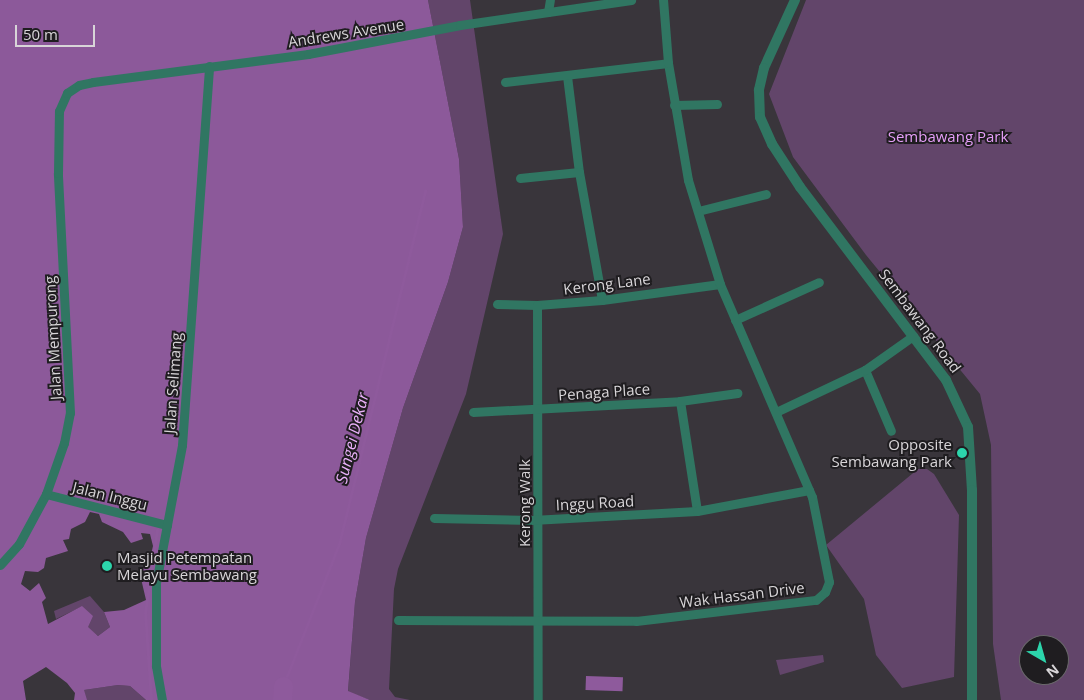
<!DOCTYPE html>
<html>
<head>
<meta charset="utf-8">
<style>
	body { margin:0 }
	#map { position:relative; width:1084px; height:700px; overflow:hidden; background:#39353b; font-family:"Open Sans",sans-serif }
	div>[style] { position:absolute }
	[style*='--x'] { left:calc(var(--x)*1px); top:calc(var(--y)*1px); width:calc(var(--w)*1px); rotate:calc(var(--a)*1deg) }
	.green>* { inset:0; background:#62456a }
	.forest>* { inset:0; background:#8c599a }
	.water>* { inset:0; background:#8e5a9c; transform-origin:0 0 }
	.stream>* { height:3px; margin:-1.5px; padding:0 1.5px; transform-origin:1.5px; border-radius:1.5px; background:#8e5a9c }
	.river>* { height:19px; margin:-9.5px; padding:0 9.5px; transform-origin:9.5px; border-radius:9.5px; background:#8e5a9c }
	.minor>* { height:9px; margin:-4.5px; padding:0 4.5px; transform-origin:4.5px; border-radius:4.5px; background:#307662 }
	.tertiary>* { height:10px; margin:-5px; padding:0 5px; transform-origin:5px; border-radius:5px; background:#307662 }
	.dots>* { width:14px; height:14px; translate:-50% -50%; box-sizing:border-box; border:2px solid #1f1d20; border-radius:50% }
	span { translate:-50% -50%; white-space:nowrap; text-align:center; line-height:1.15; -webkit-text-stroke:4px #1f1d20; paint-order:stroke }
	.street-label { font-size:15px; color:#d8d5d8 }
	.park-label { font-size:15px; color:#e69ff9 }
	.poi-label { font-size:15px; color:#d8d5d8 }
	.right { translate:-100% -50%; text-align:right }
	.left { translate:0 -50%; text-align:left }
	.water-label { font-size:16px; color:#eab1fa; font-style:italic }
	.north { position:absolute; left:1019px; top:635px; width:50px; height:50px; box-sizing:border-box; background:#1f1d20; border:1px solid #69676a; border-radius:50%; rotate:142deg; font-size:14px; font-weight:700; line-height:20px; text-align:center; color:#d8d5d8 }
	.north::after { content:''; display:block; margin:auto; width:18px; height:22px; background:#2cd5ab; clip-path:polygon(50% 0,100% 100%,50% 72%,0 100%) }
	.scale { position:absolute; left:15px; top:25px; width:80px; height:22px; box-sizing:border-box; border:2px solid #d8d5d8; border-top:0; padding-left:6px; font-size:15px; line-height:18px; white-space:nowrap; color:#d8d5d8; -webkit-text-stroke:4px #1f1d20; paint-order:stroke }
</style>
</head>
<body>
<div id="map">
	<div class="green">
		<div style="clip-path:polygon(428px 0,470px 0,503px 234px,466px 394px,398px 569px,394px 589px,389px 689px,395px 697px,410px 700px,370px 700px,348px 692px,355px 602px,366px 538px,403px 408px,448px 282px,463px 227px,459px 159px)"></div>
		<div style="clip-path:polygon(evenodd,806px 0,1084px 0,1084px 700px,1001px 700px,993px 644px,991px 445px,980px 394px,866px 255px,793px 157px,769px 94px,806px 0,1029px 645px,1059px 645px,1059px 675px,1029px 675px,1029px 645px)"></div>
		<div style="clip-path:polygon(918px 469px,927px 469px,934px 474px,959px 515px,954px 677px,902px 688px,876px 655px,864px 599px,826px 545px)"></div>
		<div style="clip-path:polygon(90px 596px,104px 612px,110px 627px,98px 636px,87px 627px,81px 607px,56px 619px,54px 611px)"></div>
		<div style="clip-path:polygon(823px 655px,824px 662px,780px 675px,776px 660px)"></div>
		<div style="clip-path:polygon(118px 685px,130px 686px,146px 700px,84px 700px,84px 690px)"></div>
	</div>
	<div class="forest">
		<div style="clip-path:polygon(evenodd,0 0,428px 0,459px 159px,463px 227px,448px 282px,403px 408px,366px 538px,355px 602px,348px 691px,370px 700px,146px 700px,130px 686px,118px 685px,84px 690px,87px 700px,74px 700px,75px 693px,67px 683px,46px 667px,23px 681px,26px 700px,0 700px,0 0,90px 512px,99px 514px,102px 522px,123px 532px,131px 543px,143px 539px,141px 533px,150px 534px,153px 546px,149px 563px,139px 570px,146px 600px,124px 610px,104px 612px,110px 627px,98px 636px,88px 627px,93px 616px,82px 606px,48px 624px,42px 602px,46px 598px,39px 583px,30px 591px,21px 584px,25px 571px,38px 572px,44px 568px,46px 558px,68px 551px,63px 540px,69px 539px,71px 529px,85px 522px,90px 512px)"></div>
	</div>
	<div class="water">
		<div style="left:586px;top:676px;width:37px;height:14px;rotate:2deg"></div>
	</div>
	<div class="stream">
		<div style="--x:283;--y:686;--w:153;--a:-68.5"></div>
		<div style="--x:339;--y:544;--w:364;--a:-76.3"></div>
		<div style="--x:151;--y:700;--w:87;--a:-93.9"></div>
		<div style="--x:145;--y:613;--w:84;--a:-81.8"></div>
	</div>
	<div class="river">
		<div style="--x:282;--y:700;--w:14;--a:-86"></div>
	</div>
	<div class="minor">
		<div style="--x:548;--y:12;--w:12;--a:-81"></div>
		<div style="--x:567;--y:76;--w:97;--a:82.9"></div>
		<div style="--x:579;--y:172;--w:130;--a:79.8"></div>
		<div style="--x:505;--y:82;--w:164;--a:-6.6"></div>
		<div style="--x:674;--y:105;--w:43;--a:-1.3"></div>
		<div style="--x:520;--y:178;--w:59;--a:-5.8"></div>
		<div style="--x:698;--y:211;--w:70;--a:-14"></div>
		<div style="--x:497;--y:304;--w:40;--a:1.4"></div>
		<div style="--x:537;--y:305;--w:65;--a:-4.4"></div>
		<div style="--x:602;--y:300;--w:119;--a:-7.7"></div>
		<div style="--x:537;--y:305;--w:395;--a:89.9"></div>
		<div style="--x:735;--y:320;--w:92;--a:-24.3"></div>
		<div style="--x:865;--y:370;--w:66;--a:66.9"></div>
		<div style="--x:680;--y:401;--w:111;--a:81.2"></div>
		<div style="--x:473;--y:412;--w:207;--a:-3"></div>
		<div style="--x:680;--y:401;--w:58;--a:-8"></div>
		<div style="--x:776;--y:412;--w:98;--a:-25.3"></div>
		<div style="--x:865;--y:370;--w:59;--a:-35.3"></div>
		<div style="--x:46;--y:494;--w:125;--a:14.4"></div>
		<div style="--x:434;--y:518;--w:98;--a:1.2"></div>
		<div style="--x:532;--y:520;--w:165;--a:-3.1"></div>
		<div style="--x:697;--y:511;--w:114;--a:-10.6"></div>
		<div style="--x:0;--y:565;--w:28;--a:-48"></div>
		<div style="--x:19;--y:544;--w:57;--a:-61.6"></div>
		<div style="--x:46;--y:494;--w:54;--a:-70.6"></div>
		<div style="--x:64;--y:443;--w:31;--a:-79"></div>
		<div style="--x:70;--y:413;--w:240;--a:-92.9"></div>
		<div style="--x:58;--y:173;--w:62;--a:-89.1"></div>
		<div style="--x:59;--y:111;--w:20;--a:-66"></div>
		<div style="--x:67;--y:93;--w:14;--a:-34"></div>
		<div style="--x:79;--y:85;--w:14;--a:-12"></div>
		<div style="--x:93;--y:82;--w:217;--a:-7.4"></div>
		<div style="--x:308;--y:54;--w:155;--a:-10.8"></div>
		<div style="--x:460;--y:25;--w:173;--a:-8.3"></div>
		<div style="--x:398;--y:620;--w:238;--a:0.2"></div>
		<div style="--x:636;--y:621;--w:181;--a:-6.7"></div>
		<div style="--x:816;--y:600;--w:12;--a:-42"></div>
		<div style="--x:825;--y:592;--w:11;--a:-68"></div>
		<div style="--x:829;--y:582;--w:87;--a:-101.3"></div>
		<div style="--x:812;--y:497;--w:232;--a:-113.4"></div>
		<div style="--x:720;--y:284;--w:109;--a:-107.1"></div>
		<div style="--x:688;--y:180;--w:119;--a:-99.7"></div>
		<div style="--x:668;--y:63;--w:63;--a:-94.5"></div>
		<div style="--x:162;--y:700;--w:35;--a:-100"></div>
		<div style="--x:156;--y:666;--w:83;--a:-90"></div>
		<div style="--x:156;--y:583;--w:140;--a:-79.3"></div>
		<div style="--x:182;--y:445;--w:380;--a:-85.9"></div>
	</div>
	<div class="tertiary">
		<div style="--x:795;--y:0;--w:75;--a:114.5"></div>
		<div style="--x:764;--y:68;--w:23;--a:103"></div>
		<div style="--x:759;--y:90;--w:27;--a:88"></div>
		<div style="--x:760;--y:117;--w:30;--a:66"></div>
		<div style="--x:772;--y:144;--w:51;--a:56.9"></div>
		<div style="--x:800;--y:187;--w:242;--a:52.9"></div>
		<div style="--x:946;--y:380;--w:52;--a:64.9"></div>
		<div style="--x:968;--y:427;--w:63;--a:86.4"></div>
		<div style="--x:972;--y:490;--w:210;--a:90"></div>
	</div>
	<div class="dots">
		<div style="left:962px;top:453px;background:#2cd5ab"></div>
		<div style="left:107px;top:566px;background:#2cd5ab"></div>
	</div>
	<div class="street-label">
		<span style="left:346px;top:33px;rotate:-9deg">Andrews Avenue</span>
		<span style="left:607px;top:284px;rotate:-7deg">Kerong Lane</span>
		<span style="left:920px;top:321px;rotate:53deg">Sembawang Road</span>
		<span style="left:53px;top:338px;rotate:-93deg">Jalan Mempurong</span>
		<span style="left:173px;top:383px;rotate:-86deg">Jalan Selimang</span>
		<span style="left:604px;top:392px;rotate:-4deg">Penaga Place</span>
		<span style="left:110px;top:496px;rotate:14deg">Jalan Inggu</span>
		<span style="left:525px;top:503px;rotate:-90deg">Kerong Walk</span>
		<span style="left:595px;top:503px;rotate:-3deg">Inggu Road</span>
		<span style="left:742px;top:595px;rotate:-7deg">Wak Hassan Drive</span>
	</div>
	<div class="park-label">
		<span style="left:948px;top:137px">Sembawang Park</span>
	</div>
	<div class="poi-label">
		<span class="right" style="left:952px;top:453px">Opposite<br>Sembawang Park</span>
		<span class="left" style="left:117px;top:566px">Masjid Petempatan<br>Melayu Sembawang</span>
	</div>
	<div class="water-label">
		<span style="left:352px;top:438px;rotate:-76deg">Sungei Dekar</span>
	</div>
	<div class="north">N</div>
	<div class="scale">50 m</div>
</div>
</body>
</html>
